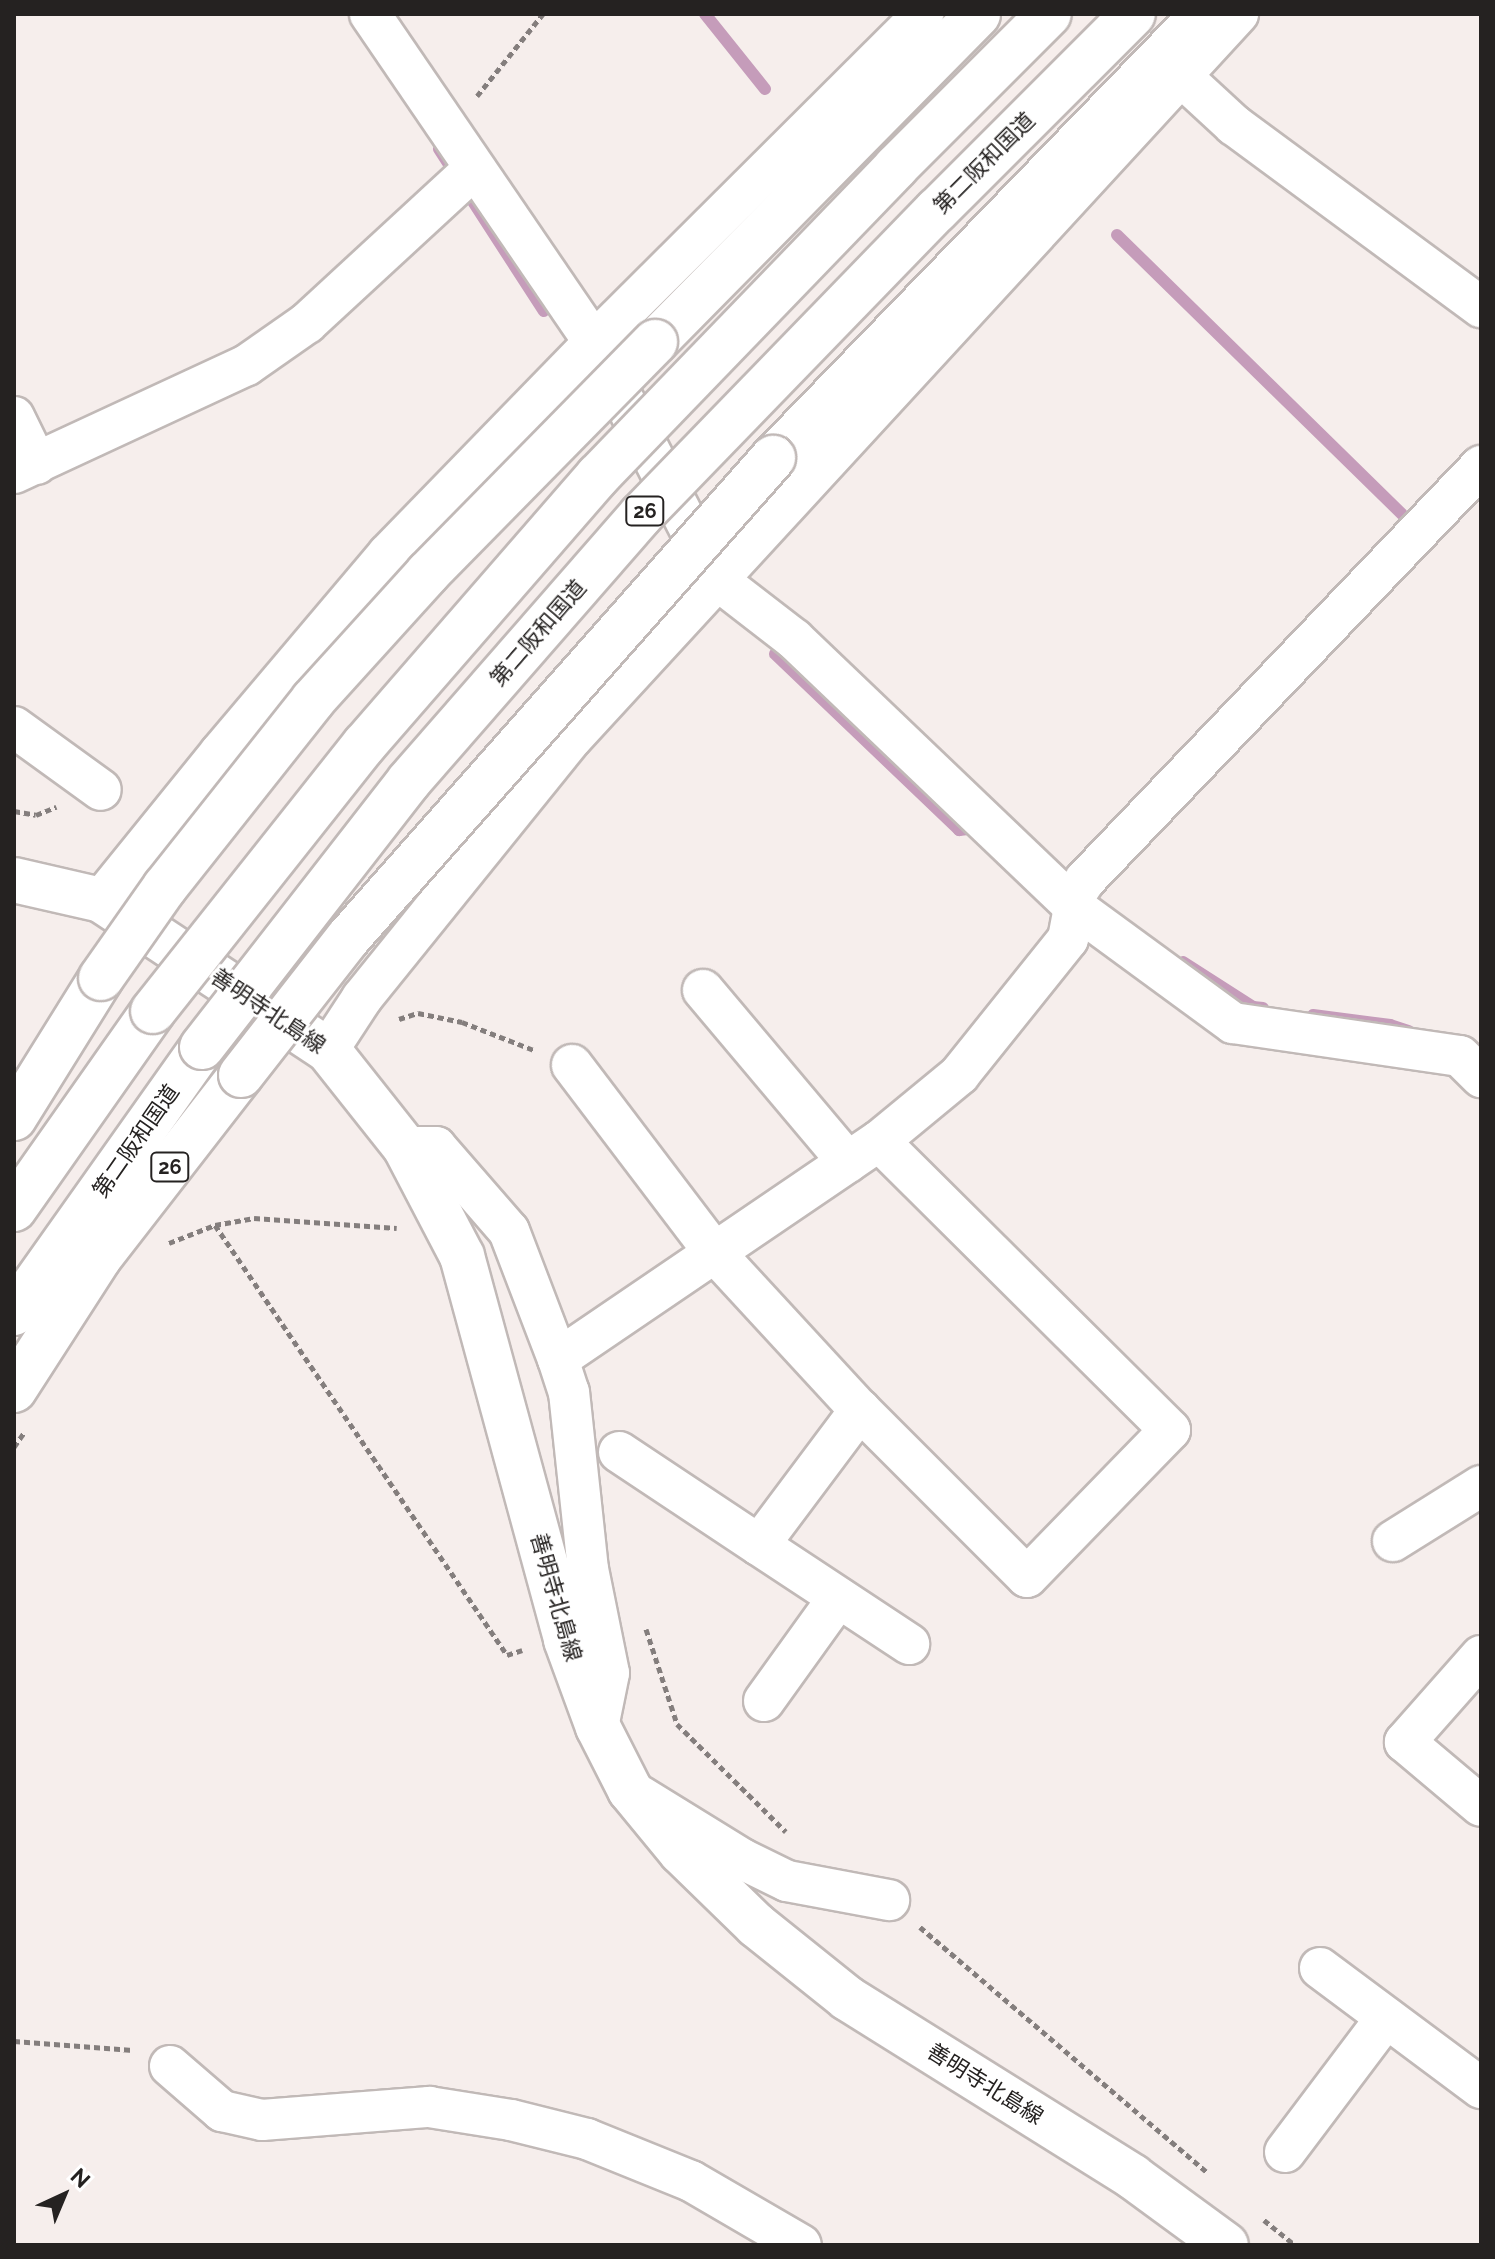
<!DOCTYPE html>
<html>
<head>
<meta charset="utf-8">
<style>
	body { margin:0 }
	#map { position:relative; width:1495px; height:2259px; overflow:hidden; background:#f6eeec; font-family:Raleway,"Noto Sans JP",sans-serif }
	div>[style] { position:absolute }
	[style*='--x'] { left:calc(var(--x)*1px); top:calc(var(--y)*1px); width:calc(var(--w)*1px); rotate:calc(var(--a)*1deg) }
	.stream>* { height:12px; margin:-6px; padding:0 6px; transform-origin:6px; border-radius:6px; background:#c59cba }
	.path>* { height:5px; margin-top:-2.5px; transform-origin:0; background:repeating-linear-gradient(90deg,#847e7d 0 6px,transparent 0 10px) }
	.roads { filter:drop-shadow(2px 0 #c1b9b7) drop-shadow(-2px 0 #c1b9b7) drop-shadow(0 2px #c1b9b7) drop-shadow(0 -2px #c1b9b7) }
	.street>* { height:40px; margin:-20px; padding:0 20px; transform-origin:20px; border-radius:20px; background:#fff }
	.secondary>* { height:44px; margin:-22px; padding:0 22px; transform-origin:22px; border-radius:22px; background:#fff }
	.highway>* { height:44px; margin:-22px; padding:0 22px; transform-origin:22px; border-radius:22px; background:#fff }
	.bridges { filter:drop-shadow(2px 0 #c1b9b7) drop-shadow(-2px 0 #c1b9b7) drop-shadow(0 2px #c1b9b7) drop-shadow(0 -2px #c1b9b7) }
	.highway-bridge>* { height:44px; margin:-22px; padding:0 22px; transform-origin:22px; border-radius:22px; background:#fff }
	span { translate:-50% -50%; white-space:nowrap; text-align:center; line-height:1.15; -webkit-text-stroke:6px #fff; paint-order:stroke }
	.shield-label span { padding:2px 6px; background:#fff; border:2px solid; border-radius:6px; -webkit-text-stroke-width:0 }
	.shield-label { font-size:20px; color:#252221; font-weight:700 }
	.street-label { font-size:22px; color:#252221 }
	.frame { position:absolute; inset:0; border:16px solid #252221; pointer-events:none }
	.north { position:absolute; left:24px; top:2155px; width:80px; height:80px; -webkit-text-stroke:6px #fff; paint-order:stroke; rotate:44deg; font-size:22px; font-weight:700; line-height:32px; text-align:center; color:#252221 }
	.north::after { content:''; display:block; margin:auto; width:28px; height:36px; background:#252221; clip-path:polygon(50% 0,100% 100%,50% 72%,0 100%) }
</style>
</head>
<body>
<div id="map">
	<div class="stream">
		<div style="--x:705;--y:14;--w:96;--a:51.3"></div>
		<div style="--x:439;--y:149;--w:193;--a:57.1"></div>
		<div style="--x:1117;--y:235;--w:399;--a:44.4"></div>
		<div style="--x:775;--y:654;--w:255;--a:43.7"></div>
		<div style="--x:959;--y:830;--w:9;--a:-6"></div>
		<div style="--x:1183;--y:962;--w:83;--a:32.7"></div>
		<div style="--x:1253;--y:1007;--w:10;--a:6"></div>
		<div style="--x:1313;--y:1015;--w:78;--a:7.4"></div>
		<div style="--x:1390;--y:1025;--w:20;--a:18"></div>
	</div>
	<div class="path">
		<div style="--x:477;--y:96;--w:105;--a:-51.2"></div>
		<div style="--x:14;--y:811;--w:22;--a:10"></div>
		<div style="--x:36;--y:815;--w:22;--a:-22"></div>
		<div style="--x:399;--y:1019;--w:20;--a:-18"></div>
		<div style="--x:418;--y:1013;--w:45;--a:11.6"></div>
		<div style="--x:462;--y:1022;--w:77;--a:21.3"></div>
		<div style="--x:215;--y:1225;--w:40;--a:-10"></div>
		<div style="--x:254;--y:1218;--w:143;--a:4"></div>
		<div style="--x:169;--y:1243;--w:49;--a:-21.4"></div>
		<div style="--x:215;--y:1225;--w:520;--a:55.82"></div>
		<div style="--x:507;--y:1655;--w:16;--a:-18"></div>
		<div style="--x:14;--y:1447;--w:19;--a:-55"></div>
		<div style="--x:646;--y:1629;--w:100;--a:71.9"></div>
		<div style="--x:677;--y:1724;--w:153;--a:44.7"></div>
		<div style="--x:920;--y:1927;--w:377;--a:40.5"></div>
		<div style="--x:14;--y:2041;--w:119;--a:4.3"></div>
		<div style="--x:1264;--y:2220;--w:40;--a:39"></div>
	</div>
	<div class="roads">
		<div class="street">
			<div style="--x:370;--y:14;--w:397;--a:55.7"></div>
			<div style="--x:594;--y:342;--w:265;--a:62.9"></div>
			<div style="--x:715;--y:578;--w:100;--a:37.7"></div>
			<div style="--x:794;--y:639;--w:386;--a:43.7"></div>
			<div style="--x:1073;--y:906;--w:198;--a:36.2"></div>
			<div style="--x:1233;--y:1023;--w:229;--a:8.3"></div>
			<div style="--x:1460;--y:1056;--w:30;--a:45"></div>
			<div style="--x:1182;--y:77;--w:71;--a:42.7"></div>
			<div style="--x:1234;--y:125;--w:307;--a:36.4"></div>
			<div style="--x:14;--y:417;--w:52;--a:63.9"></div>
			<div style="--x:14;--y:473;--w:257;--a:-24.9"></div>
			<div style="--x:247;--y:365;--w:73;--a:-35"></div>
			<div style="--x:307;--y:323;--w:227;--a:-42.7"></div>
			<div style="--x:14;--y:727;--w:107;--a:35.9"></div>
			<div style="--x:101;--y:900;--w:189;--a:-51"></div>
			<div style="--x:220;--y:753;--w:260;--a:-49.8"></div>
			<div style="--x:388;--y:554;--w:296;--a:-45.8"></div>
			<div style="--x:594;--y:342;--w:465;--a:-44.9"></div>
			<div style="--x:703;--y:990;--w:225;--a:49.9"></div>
			<div style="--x:328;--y:1050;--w:62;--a:-56.8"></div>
			<div style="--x:362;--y:998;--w:334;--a:-51.1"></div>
			<div style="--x:572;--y:738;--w:984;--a:-47.39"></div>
			<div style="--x:572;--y:1065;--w:235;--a:52.8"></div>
			<div style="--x:714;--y:1252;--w:215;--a:47.3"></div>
			<div style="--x:860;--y:1410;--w:236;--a:45"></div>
			<div style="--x:1027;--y:1577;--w:205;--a:-45.8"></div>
			<div style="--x:1170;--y:1430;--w:410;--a:-135.2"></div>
			<div style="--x:405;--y:1147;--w:31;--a:0"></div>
			<div style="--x:436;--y:1147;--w:111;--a:49"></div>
			<div style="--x:509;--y:1231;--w:137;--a:69.1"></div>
			<div style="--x:558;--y:1359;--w:388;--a:-34.2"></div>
			<div style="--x:879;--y:1141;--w:104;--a:-39.5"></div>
			<div style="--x:959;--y:1075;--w:174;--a:-51.3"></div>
			<div style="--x:1068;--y:939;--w:48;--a:-79.2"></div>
			<div style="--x:1077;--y:892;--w:14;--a:-56"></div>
			<div style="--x:1085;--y:880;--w:573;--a:-46.27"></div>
			<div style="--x:558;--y:1359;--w:35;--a:72"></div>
			<div style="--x:569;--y:1392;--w:178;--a:83.9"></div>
			<div style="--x:588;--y:1569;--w:106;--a:78.6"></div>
			<div style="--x:609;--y:1673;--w:55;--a:101.5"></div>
			<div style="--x:619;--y:1452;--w:168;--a:33.6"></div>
			<div style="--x:759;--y:1545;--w:169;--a:-53.2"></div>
			<div style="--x:1393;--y:1541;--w:104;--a:-32"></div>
			<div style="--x:759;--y:1545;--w:180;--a:33.4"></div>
			<div style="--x:1481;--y:1656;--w:115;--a:131.5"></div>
			<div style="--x:1405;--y:1742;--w:99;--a:40.1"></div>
			<div style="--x:764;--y:1701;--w:127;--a:-54.3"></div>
			<div style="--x:640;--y:1796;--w:120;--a:31.7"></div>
			<div style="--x:742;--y:1859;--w:50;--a:26.1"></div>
			<div style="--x:787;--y:1881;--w:104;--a:10.6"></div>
			<div style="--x:1320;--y:1968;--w:201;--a:36.7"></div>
			<div style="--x:170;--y:2066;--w:69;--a:40.9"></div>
			<div style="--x:222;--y:2111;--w:41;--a:12.7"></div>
			<div style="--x:262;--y:2120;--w:168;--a:-4.5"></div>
			<div style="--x:429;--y:2107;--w:83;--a:9"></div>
			<div style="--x:511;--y:2120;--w:78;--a:14"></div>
			<div style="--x:587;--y:2139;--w:112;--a:22"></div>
			<div style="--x:691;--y:2181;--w:127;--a:30.2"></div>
			<div style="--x:1285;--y:2152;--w:168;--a:-53"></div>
		</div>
		<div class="secondary">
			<div style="--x:14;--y:880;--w:89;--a:12.9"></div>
			<div style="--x:101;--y:900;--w:272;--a:33.5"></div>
			<div style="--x:328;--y:1050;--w:124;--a:51.6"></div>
			<div style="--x:405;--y:1147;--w:123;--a:62.4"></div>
			<div style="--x:462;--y:1256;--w:398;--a:74.8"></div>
			<div style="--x:566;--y:1640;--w:93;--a:69.8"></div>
			<div style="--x:598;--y:1727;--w:71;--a:63.1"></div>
			<div style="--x:630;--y:1790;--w:80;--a:50.6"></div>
			<div style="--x:681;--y:1852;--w:105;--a:44.2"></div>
			<div style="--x:756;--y:1925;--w:117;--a:38.7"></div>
			<div style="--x:847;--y:1998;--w:337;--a:32"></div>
			<div style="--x:1133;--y:2177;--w:115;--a:36.2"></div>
		</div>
		<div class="highway">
			<div style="--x:655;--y:342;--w:460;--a:-45.4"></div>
			<div style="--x:773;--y:458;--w:618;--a:-45.92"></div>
			<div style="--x:14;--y:1118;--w:165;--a:-58.1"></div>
			<div style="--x:14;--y:1209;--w:242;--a:-54.9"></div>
			<div style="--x:14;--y:1313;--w:326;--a:-54.7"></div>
			<div style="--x:14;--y:1390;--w:157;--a:-57.2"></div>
			<div style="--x:99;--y:1258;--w:232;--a:-52.2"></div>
		</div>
	</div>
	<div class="bridges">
		<div class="highway-bridge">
			<div style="--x:101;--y:978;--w:111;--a:-54.9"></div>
			<div style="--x:165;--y:887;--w:238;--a:-51.6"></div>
			<div style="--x:313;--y:700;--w:171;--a:-47.8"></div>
			<div style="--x:428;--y:573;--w:324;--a:-45.5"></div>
			<div style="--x:153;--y:1011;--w:340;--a:-51.6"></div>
			<div style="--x:364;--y:745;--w:357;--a:-49"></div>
			<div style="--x:598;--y:476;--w:429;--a:-46"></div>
			<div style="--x:896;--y:167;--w:216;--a:-45"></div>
			<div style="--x:202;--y:1047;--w:337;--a:-52.1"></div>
			<div style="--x:409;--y:781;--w:353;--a:-48.9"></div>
			<div style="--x:641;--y:515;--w:425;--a:-45.9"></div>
			<div style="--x:937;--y:210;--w:277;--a:-45"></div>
			<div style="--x:241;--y:1075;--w:175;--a:-52"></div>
			<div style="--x:349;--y:937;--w:640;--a:-48.49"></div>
		</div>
	</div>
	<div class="shield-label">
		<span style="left:645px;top:511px">26</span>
		<span style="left:170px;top:1167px">26</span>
	</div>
	<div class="street-label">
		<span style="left:984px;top:163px;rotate:-45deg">第二阪和国道</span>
		<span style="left:538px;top:633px;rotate:-49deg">第二阪和国道</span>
		<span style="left:268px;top:1011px;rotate:34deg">善明寺北島線</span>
		<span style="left:136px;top:1141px;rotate:-55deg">第二阪和国道</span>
		<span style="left:556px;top:1597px;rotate:74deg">善明寺北島線</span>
		<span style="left:985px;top:2084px;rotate:32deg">善明寺北島線</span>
	</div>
	<div class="frame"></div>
	<div class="north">N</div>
</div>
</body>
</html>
